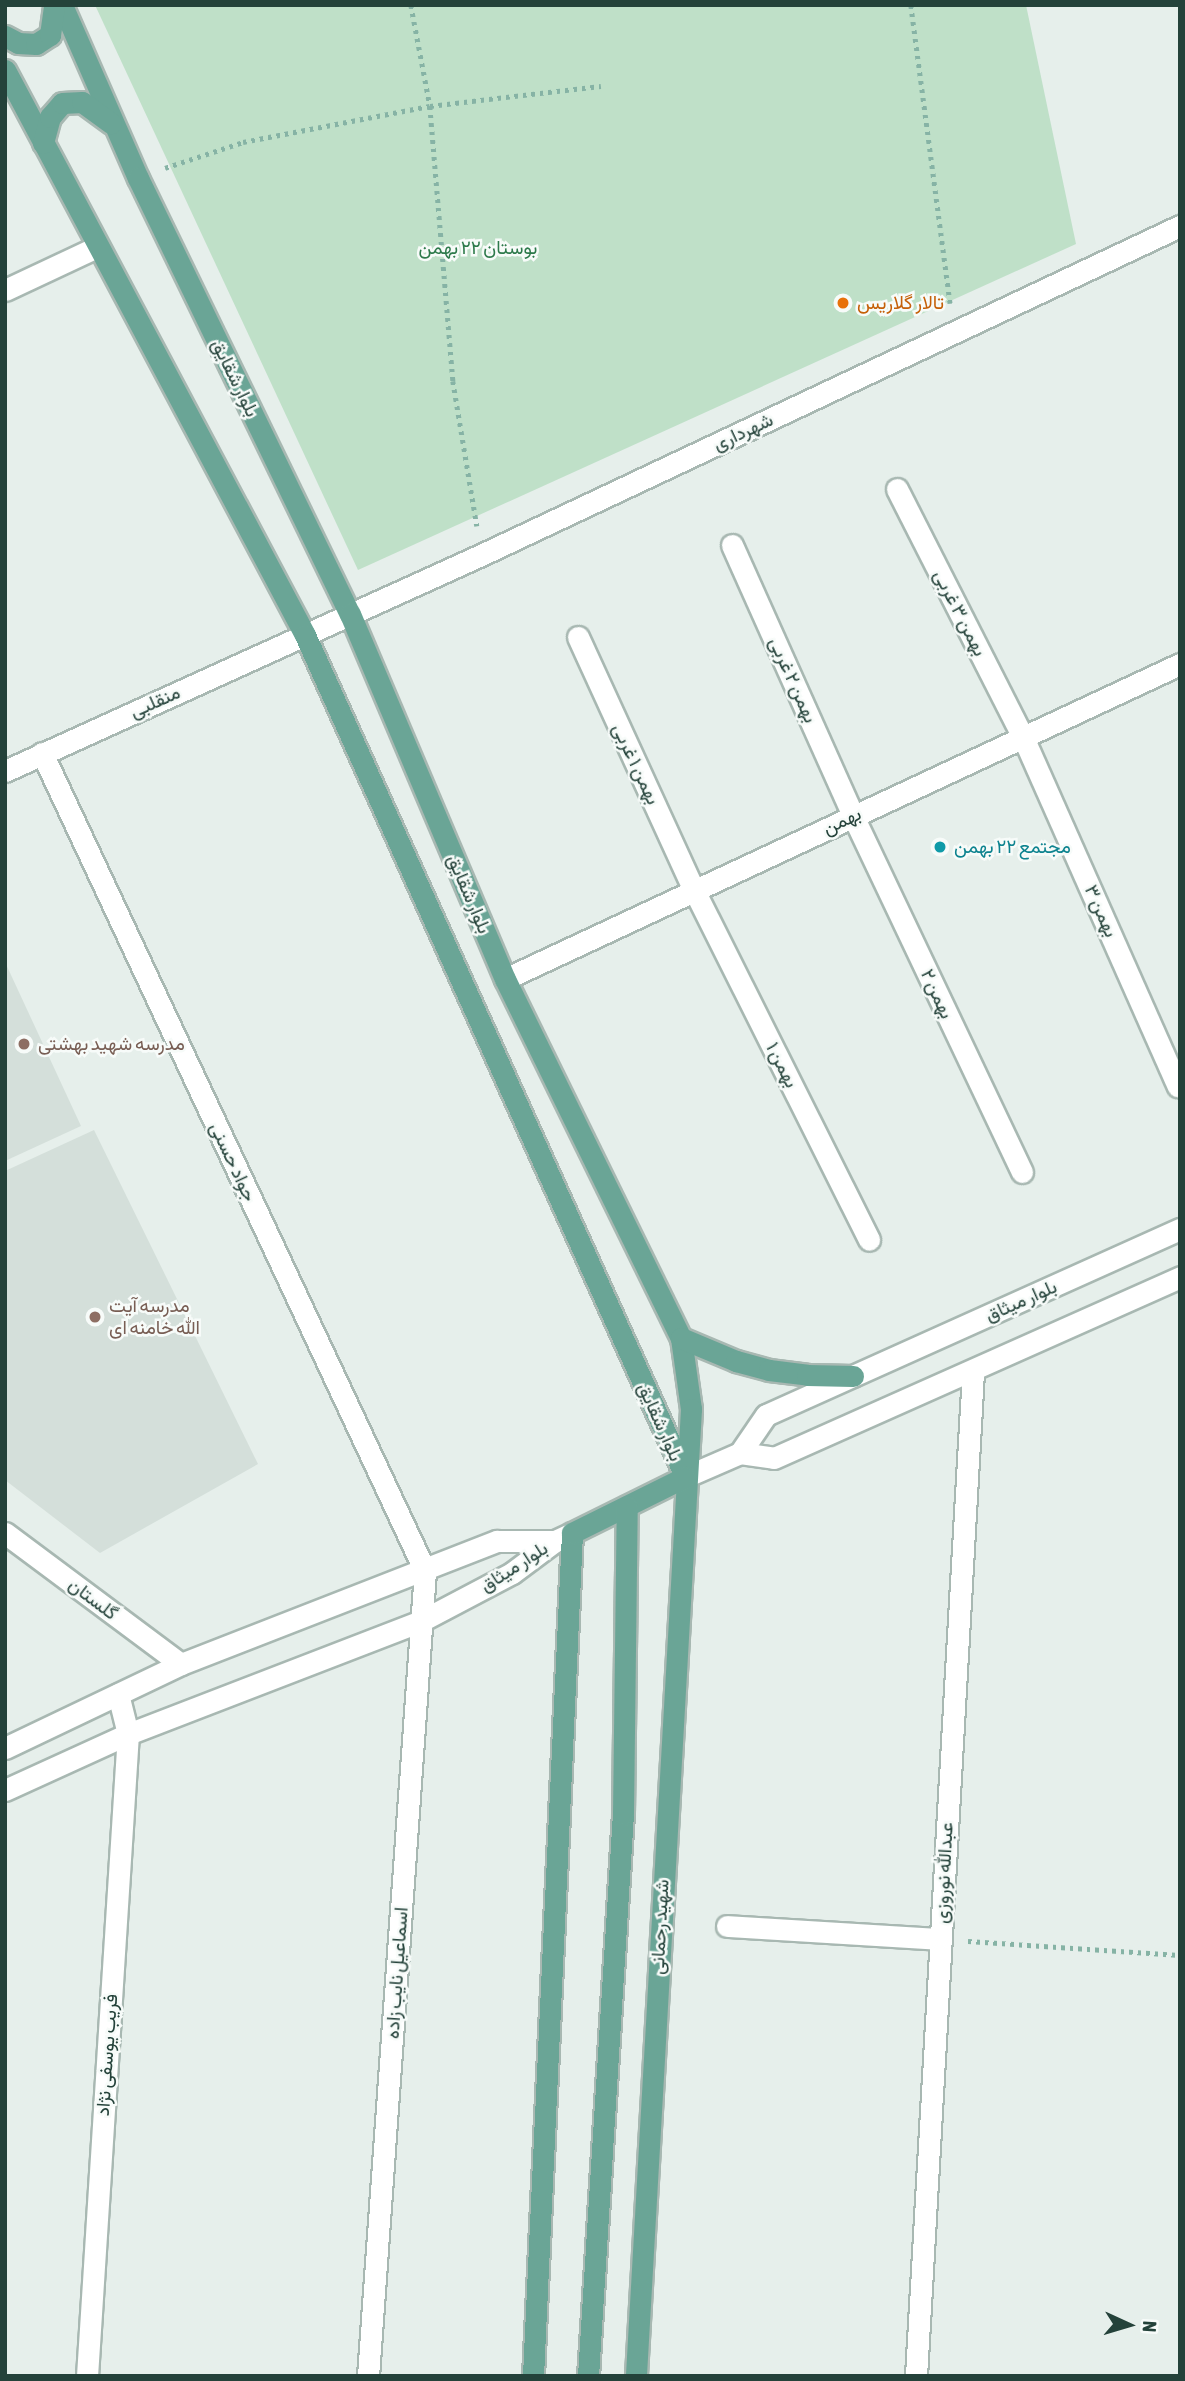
<!DOCTYPE html>
<html>
<head>
<meta charset="utf-8">
<style>
	body { margin:0 }
	#map { position:relative; width:1185px; height:2381px; overflow:hidden; background:#e6efeb; font-family:"Asap Condensed",Vazirmatn,sans-serif }
	div>[style] { position:absolute }
	[style*='--x'] { left:calc(var(--x)*1px); top:calc(var(--y)*1px); width:calc(var(--w)*1px); rotate:calc(var(--a)*1deg) }
	.built>* { inset:0; background:#d4dfda }
	.green>* { inset:0; background:#bfe0c8 }
	.path>* { height:4.5px; margin-top:-2.25px; transform-origin:0; background:repeating-linear-gradient(90deg,#86b3a5 0 3.5px,transparent 0 8.5px) }
	.roads { filter:drop-shadow(2px 0 #a8b8b2) drop-shadow(-2px 0 #a8b8b2) drop-shadow(0 2px #a8b8b2) drop-shadow(0 -2px #a8b8b2) }
	.street>* { height:21px; margin:-10.5px; padding:0 10.5px; transform-origin:10.5px; border-radius:10.5px; background:#fff }
	.secondary>* { height:21px; margin:-10.5px; padding:0 10.5px; transform-origin:10.5px; border-radius:10.5px; background:#fff }
	.primary>* { height:21px; margin:-10.5px; padding:0 10.5px; transform-origin:10.5px; border-radius:10.5px; background:#6aa596 }
	.dots>* { width:19px; height:19px; translate:-50% -50%; box-sizing:border-box; border:4px solid #f7fbf9; border-radius:50% }
	span { translate:-50% -50%; white-space:nowrap; text-align:center; line-height:1.15; -webkit-text-stroke:5px #f7fbf9; paint-order:stroke }
	.park-label { font-size:19px; color:#2d7a4b }
	.food-label { font-size:19px; color:#c56008 }
	.left { translate:0 -50%; text-align:left }
	.street-label { font-size:19px; color:#24423a }
	.culture-label { font-size:19px; color:#0d838f }
	.education-label { font-size:19px; color:#785e54 }
	.frame { position:absolute; inset:0; border:7px solid #24423a; pointer-events:none }
	.north { position:absolute; left:1094px; top:2290px; width:70px; height:70px; -webkit-text-stroke:5px #f7fbf9; paint-order:stroke; rotate:94deg; font-size:19px; font-weight:700; line-height:28px; text-align:center; color:#24423a }
	.north::after { content:''; display:block; margin:auto; width:24px; height:32px; background:#24423a; clip-path:polygon(50% 0,100% 100%,50% 72%,0 100%) }
</style>
</head>
<body>
<div id="map">
	<div class="built">
		<div style="clip-path:polygon(5px 962px,81px 1126px,5px 1161px)"></div>
		<div style="clip-path:polygon(94px 1130px,258px 1464px,100px 1553px,5px 1480px,5px 1171px)"></div>
	</div>
	<div class="green">
		<div style="clip-path:polygon(95px 5px,1026px 5px,1076px 244px,358px 570px)"></div>
	</div>
	<div class="path">
		<div style="--x:411;--y:5;--w:103;--a:79.3"></div>
		<div style="--x:430;--y:106;--w:276;--a:85.2"></div>
		<div style="--x:453;--y:381;--w:147;--a:80.6"></div>
		<div style="--x:911;--y:5;--w:301;--a:82.5"></div>
		<div style="--x:165;--y:168;--w:82;--a:-18.4"></div>
		<div style="--x:243;--y:142;--w:190;--a:-10.9"></div>
		<div style="--x:430;--y:106;--w:172;--a:-6.7"></div>
		<div style="--x:968;--y:1941;--w:212;--a:3.8"></div>
	</div>
	<div class="roads">
		<div class="street">
			<div style="--x:5;--y:290;--w:102;--a:-25.1"></div>
			<div style="--x:897;--y:489;--w:278;--a:63.1"></div>
			<div style="--x:1023;--y:737;--w:382;--a:66.1"></div>
			<div style="--x:732;--y:545;--w:297;--a:65.9"></div>
			<div style="--x:853;--y:816;--w:394;--a:64.6"></div>
			<div style="--x:578;--y:637;--w:278;--a:65.4"></div>
			<div style="--x:694;--y:890;--w:391;--a:63.4"></div>
			<div style="--x:42;--y:753;--w:903;--a:64.91"></div>
			<div style="--x:425;--y:1571;--w:807;--a:94.05"></div>
			<div style="--x:505;--y:979;--w:745;--a:-25.02"></div>
			<div style="--x:727;--y:1926;--w:213;--a:3.5"></div>
			<div style="--x:87;--y:2376;--w:643;--a:-86.35"></div>
			<div style="--x:128;--y:1734;--w:41;--a:-104"></div>
			<div style="--x:916;--y:2376;--w:1007;--a:-86.75"></div>
		</div>
		<div class="secondary">
			<div style="--x:5;--y:771;--w:523;--a:-24.41"></div>
			<div style="--x:481;--y:555;--w:773;--a:-25.21"></div>
			<div style="--x:740;--y:1453;--w:46;--a:-55.6"></div>
			<div style="--x:766;--y:1415;--w:454;--a:-24.2"></div>
			<div style="--x:740;--y:1453;--w:34;--a:8"></div>
			<div style="--x:774;--y:1458;--w:445;--a:-24"></div>
			<div style="--x:685;--y:1477;--w:60;--a:-23.6"></div>
			<div style="--x:5;--y:1533;--w:219;--a:36.7"></div>
			<div style="--x:5;--y:1748;--w:195;--a:-25.5"></div>
			<div style="--x:181;--y:1664;--w:339;--a:-21.3"></div>
			<div style="--x:497;--y:1541;--w:58;--a:0"></div>
			<div style="--x:5;--y:1790;--w:135;--a:-24.5"></div>
			<div style="--x:128;--y:1734;--w:314;--a:-21.1"></div>
			<div style="--x:421;--y:1621;--w:103;--a:-27.8"></div>
			<div style="--x:512;--y:1573;--w:54;--a:-36.7"></div>
			<div style="--x:555;--y:1541;--w:19;--a:-25"></div>
		</div>
		<div class="primary">
			<div style="--x:62;--y:5;--w:189;--a:66.3"></div>
			<div style="--x:138;--y:178;--w:485;--a:64.1"></div>
			<div style="--x:350;--y:614;--w:397;--a:67"></div>
			<div style="--x:505;--y:979;--w:400;--a:63.9"></div>
			<div style="--x:681;--y:1338;--w:72;--a:82"></div>
			<div style="--x:691;--y:1409;--w:969;--a:93.26"></div>
			<div style="--x:5;--y:36;--w:15;--a:28"></div>
			<div style="--x:18;--y:43;--w:18;--a:3"></div>
			<div style="--x:36;--y:44;--w:17;--a:-33"></div>
			<div style="--x:50;--y:35;--w:30;--a:-82"></div>
			<div style="--x:5;--y:70;--w:640;--a:62.03"></div>
			<div style="--x:305;--y:635;--w:923;--a:65.68"></div>
			<div style="--x:43;--y:143;--w:27;--a:-75"></div>
			<div style="--x:50;--y:117;--w:18;--a:-49"></div>
			<div style="--x:62;--y:103;--w:20;--a:-3"></div>
			<div style="--x:82;--y:102;--w:36;--a:36"></div>
			<div style="--x:681;--y:1338;--w:60;--a:22.7"></div>
			<div style="--x:736;--y:1361;--w:34;--a:15"></div>
			<div style="--x:769;--y:1370;--w:38;--a:7"></div>
			<div style="--x:807;--y:1375;--w:46;--a:1.2"></div>
			<div style="--x:533;--y:2376;--w:844;--a:-87.35"></div>
			<div style="--x:572;--y:1533;--w:126;--a:-26.4"></div>
			<div style="--x:588;--y:2376;--w:563;--a:-86.44"></div>
			<div style="--x:623;--y:1814;--w:308;--a:-89.3"></div>
		</div>
	</div>
	<div class="dots">
		<div style="left:843px;top:303px;background:#e8710a"></div>
		<div style="left:940px;top:847px;background:#0f9aa8"></div>
		<div style="left:24px;top:1044px;background:#8d6e63"></div>
		<div style="left:95px;top:1317px;background:#8d6e63"></div>
	</div>
	<div class="park-label">
		<span style="left:478px;top:248px">بوستان ۲۲ بهمن</span>
	</div>
	<div class="food-label">
		<span class="left" style="left:857px;top:303px">تالار گلاریس</span>
	</div>
	<div class="street-label">
		<span style="left:235px;top:378px;rotate:64deg">بلوار شقایق</span>
		<span style="left:743px;top:432px;rotate:-25deg">شهرداری</span>
		<span style="left:960px;top:613px;rotate:63deg">بهمن ۳ غربی</span>
		<span style="left:793px;top:680px;rotate:66deg">بهمن ۲ غربی</span>
		<span style="left:155px;top:702px;rotate:-24deg">منقلبی</span>
		<span style="left:636px;top:764px;rotate:65deg">بهمن ۱ غربی</span>
		<span style="left:842px;top:821px;rotate:-25deg">بهمن</span>
		<span style="left:469px;top:894px;rotate:67deg">بلوار شقایق</span>
		<span style="left:1101px;top:911px;rotate:66deg">بهمن ۳</span>
		<span style="left:937px;top:994px;rotate:65deg">بهمن ۲</span>
		<span style="left:782px;top:1065px;rotate:63deg">بهمن ۱</span>
		<span style="left:233px;top:1162px;rotate:65deg">جواد حسنی</span>
		<span style="left:1021px;top:1301px;rotate:-24deg">بلوار میثاق</span>
		<span style="left:660px;top:1422px;rotate:66deg">بلوار شقایق</span>
		<span style="left:514px;top:1567px;rotate:-33deg">بلوار میثاق</span>
		<span style="left:93px;top:1599px;rotate:37deg">گلستان</span>
		<span style="left:944px;top:1873px;rotate:-87deg">عبدالله نوروزی</span>
		<span style="left:660px;top:1927px;rotate:-87deg">شهید رحمانی</span>
		<span style="left:397px;top:1973px;rotate:-86deg">اسماعیل نایب زاده</span>
		<span style="left:107px;top:2055px;rotate:-86deg">فریب یوسفی نژاد</span>
	</div>
	<div class="culture-label">
		<span class="left" style="left:954px;top:847px">مجتمع ۲۲ بهمن</span>
	</div>
	<div class="education-label">
		<span class="left" style="left:38px;top:1044px">مدرسه شهید بهشتی</span>
		<span class="left" style="left:109px;top:1317px">مدرسه آیت<br>الله خامنه ای</span>
	</div>
	<div class="frame"></div>
	<div class="north">N</div>
</div>
</body>
</html>
